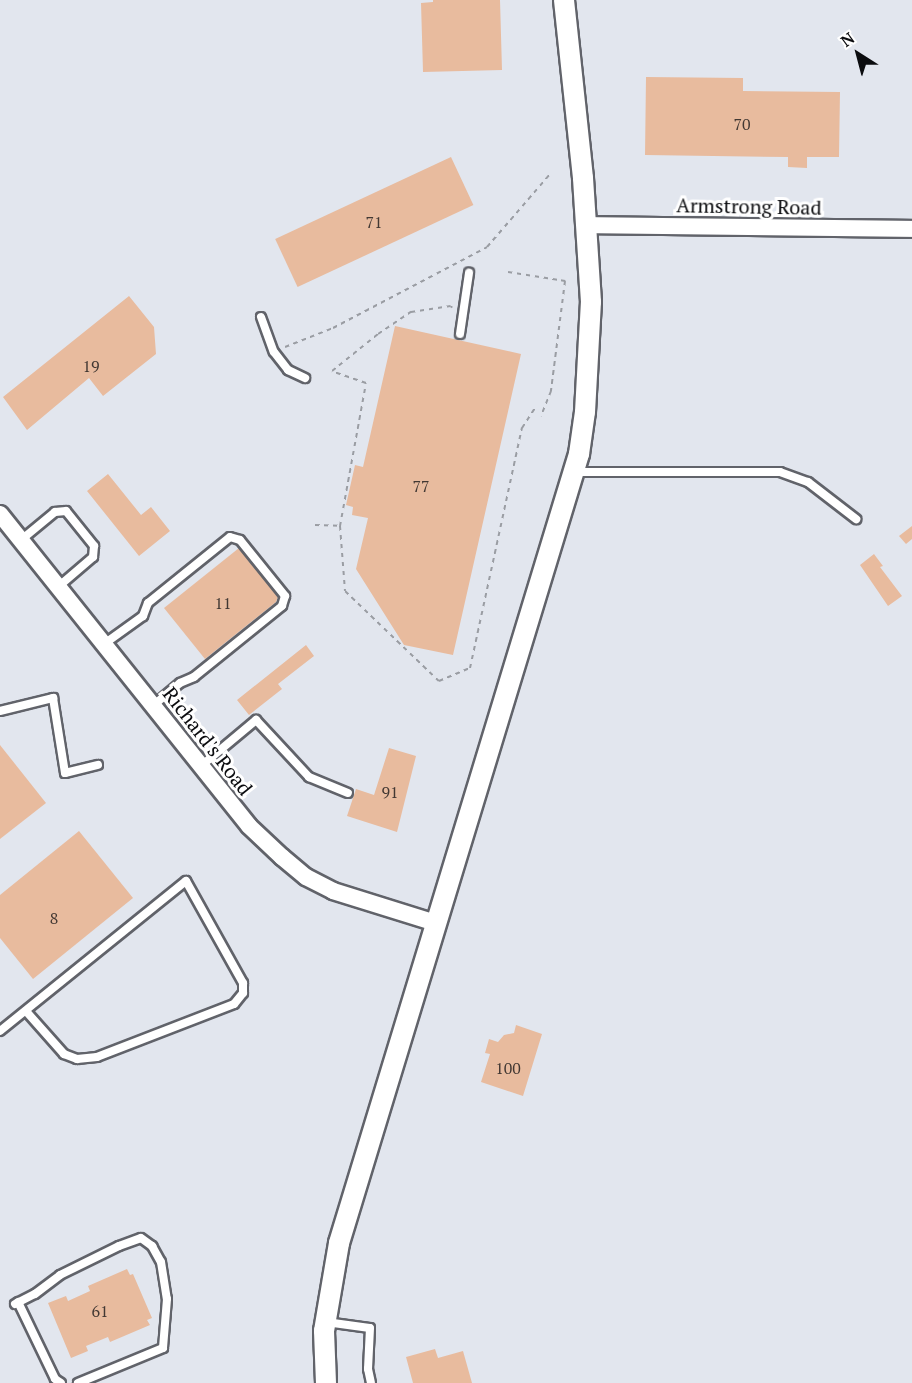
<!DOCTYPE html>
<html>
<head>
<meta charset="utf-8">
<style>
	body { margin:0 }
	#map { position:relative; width:912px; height:1383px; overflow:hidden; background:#e2e6ee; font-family:"PT Serif",serif }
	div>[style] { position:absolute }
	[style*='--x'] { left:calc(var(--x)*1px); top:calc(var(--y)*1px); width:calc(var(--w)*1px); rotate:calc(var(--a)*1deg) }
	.building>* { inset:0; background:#e8bb9e; transform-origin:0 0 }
	.path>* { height:2px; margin-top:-1px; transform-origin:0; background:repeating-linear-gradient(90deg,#9a9da3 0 4.5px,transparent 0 9px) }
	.roads { filter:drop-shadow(2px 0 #61636a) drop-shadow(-2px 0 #61636a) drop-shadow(0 2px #61636a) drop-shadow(0 -2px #61636a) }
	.service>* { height:8px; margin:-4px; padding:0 4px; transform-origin:4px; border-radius:4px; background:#fff }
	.minor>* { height:16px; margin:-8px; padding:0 8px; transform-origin:8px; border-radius:8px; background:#fff }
	.tertiary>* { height:20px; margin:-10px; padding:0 10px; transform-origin:10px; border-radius:10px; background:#fff }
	span { translate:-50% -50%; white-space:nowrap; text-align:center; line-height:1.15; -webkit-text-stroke:6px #fff; paint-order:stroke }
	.number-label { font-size:16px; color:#423833 }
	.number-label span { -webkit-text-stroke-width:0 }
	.street-label { font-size:20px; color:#0b0c0f }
	.north { position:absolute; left:828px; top:24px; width:60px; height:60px; -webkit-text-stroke:4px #fff; paint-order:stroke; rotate:324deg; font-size:16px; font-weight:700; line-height:24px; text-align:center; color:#0b0c0f }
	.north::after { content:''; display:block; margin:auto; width:21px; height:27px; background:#0b0c0f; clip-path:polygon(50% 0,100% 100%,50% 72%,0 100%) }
</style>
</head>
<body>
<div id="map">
	<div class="building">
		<div style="clip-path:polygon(433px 0,500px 0,502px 70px,423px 72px,421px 3px,433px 2px)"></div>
		<div style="clip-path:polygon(646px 77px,743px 78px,743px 91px,840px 92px,839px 157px,807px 157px,807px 168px,788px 167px,788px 157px,645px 155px)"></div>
		<div style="left:451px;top:157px;width:53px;height:194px;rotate:65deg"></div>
		<div style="clip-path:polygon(129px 296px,154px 327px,156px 354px,103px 396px,89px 378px,27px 430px,3px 397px)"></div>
		<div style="clip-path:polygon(395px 326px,521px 354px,453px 655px,404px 645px,356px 569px,368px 518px,352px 515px,353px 507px,346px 505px,355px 465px,363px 467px)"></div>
		<div style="clip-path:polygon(108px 474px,141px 515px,151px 507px,170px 531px,139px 556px,87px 491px)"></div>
		<div style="clip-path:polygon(912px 526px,912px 539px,906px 544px,899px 536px)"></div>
		<div style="clip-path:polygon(239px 548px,278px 597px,276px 602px,205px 659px,164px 608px)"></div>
		<div style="clip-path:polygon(874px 554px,883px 566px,880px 567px,902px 596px,888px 606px,860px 565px)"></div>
		<div style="clip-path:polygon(306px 645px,314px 656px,278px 684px,282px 689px,249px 715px,237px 700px)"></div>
		<div style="clip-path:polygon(0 745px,46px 803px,0 839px)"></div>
		<div style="clip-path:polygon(389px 748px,416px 756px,397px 832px,347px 816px,356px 789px,374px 795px)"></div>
		<div style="clip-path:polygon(79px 831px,133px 898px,33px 979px,0 938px,0 895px)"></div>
		<div style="clip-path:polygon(516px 1025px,542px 1034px,523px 1096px,481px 1082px,490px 1054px,485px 1053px,489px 1039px,498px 1042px,504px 1035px,514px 1033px)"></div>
		<div style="clip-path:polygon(127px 1269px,130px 1275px,133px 1274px,152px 1318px,147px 1320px,150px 1325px,110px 1342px,108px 1337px,86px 1346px,88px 1351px,71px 1358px,48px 1303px,66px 1296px,68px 1301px,90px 1291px,88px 1286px)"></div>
		<div style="clip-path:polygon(435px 1349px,438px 1358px,463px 1351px,472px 1383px,413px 1383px,406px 1357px)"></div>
	</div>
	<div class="path">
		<div style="--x:508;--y:272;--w:58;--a:9"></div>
		<div style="--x:565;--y:281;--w:111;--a:97.3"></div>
		<div style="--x:551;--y:391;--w:27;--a:112"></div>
		<div style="--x:285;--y:347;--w:52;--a:-21.6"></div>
		<div style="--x:333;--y:328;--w:174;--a:-27.7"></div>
		<div style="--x:487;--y:247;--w:96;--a:-49.2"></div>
		<div style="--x:315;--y:525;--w:25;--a:2"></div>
		<div style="--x:340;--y:526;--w:145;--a:-79.7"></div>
		<div style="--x:366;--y:383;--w:36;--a:-161"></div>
		<div style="--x:332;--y:371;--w:59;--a:-38.8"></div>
		<div style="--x:378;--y:334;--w:40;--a:-34"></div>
		<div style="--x:411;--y:312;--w:40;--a:-8.5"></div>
		<div style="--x:451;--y:306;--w:2;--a:63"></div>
		<div style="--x:340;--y:526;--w:65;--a:85.6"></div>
		<div style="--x:345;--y:591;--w:130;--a:43.8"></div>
		<div style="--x:439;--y:681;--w:34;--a:-23"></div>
		<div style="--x:470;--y:668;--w:246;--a:-77.8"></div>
		<div style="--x:522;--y:428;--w:24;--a:-57"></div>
	</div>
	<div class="roads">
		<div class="service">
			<div style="--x:261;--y:317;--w:37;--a:70"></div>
			<div style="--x:274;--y:352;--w:23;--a:52"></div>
			<div style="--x:288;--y:370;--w:19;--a:25"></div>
			<div style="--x:460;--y:334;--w:62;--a:-81.6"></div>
			<div style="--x:574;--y:472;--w:206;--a:0"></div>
			<div style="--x:780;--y:472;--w:30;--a:20"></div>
			<div style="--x:808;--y:482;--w:61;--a:37.6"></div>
			<div style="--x:21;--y:540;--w:44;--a:-39.5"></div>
			<div style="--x:55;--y:512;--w:11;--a:-5"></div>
			<div style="--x:66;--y:511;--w:45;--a:51.3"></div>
			<div style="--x:94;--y:546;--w:11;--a:95"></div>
			<div style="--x:93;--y:557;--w:45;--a:139.5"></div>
			<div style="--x:104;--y:644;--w:48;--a:-35.7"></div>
			<div style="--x:143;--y:616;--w:14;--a:-69"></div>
			<div style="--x:148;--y:603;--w:105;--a:-38.8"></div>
			<div style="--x:230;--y:537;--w:10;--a:17"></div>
			<div style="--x:240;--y:540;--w:72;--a:51.2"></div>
			<div style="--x:285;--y:596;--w:10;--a:107"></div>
			<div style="--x:282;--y:606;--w:113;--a:141.1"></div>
			<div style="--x:194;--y:677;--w:15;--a:157"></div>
			<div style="--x:180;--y:683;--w:35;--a:140"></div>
			<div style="--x:0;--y:711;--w:55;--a:-13.8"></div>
			<div style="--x:53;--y:698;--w:76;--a:80.9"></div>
			<div style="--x:65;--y:773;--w:34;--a:-14"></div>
			<div style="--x:201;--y:766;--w:72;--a:-39.9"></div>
			<div style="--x:256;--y:720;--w:78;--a:47.1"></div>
			<div style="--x:309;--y:777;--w:42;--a:22.3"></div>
			<div style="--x:0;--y:1031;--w:239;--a:-38.9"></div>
			<div style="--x:186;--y:881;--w:117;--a:60.8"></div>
			<div style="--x:243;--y:983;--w:10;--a:90"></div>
			<div style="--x:243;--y:993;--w:14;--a:129"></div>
			<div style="--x:234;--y:1004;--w:147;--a:158.9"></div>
			<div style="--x:97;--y:1057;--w:20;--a:174"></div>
			<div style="--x:77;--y:1059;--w:14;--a:-159"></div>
			<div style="--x:64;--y:1054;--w:57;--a:-131.5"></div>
			<div style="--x:18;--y:1302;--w:85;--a:64.3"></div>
			<div style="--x:55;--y:1379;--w:7;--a:34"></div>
			<div style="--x:15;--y:1304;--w:22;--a:-27"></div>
			<div style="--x:35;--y:1294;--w:31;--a:-37"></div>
			<div style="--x:60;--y:1275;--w:66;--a:-26.2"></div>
			<div style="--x:119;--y:1246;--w:23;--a:-20"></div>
			<div style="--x:141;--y:1238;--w:14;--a:36"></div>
			<div style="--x:152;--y:1246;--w:18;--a:61"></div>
			<div style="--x:161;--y:1262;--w:37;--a:81"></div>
			<div style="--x:167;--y:1299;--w:49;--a:94.7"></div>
			<div style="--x:163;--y:1348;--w:92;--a:157.6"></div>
			<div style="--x:326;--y:1322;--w:44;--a:7.8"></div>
			<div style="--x:370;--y:1328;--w:41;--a:92.8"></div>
			<div style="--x:368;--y:1369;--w:14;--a:78"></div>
		</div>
		<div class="minor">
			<div style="--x:585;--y:225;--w:327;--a:0.7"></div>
			<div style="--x:0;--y:514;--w:399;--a:51.4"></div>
			<div style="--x:249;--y:826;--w:45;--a:43.2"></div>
			<div style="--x:282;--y:857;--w:31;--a:40"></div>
			<div style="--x:306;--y:877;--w:30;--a:27"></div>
			<div style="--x:333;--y:891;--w:108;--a:17.3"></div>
		</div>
		<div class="tertiary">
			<div style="--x:326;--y:1383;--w:52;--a:-92.2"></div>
			<div style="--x:324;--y:1331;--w:89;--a:-80.3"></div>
			<div style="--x:339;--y:1243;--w:825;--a:-73.08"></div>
			<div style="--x:579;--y:454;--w:42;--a:-81.9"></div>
			<div style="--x:585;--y:412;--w:110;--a:-86.9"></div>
			<div style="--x:591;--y:302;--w:124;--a:-93.7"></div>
			<div style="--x:583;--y:178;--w:179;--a:-96.1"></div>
		</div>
	</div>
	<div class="number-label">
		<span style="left:742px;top:124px">70</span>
		<span style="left:374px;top:222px">71</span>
		<span style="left:91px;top:366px">19</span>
		<span style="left:421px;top:486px">77</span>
		<span style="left:223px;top:603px">11</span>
		<span style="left:390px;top:792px">91</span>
		<span style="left:54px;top:918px">8</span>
		<span style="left:508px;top:1068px">100</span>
		<span style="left:100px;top:1311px">61</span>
	</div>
	<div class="street-label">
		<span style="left:749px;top:206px;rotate:1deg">Armstrong Road</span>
		<span style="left:208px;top:741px;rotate:52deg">Richard's Road</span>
	</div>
	<div class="north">N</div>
</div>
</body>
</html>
